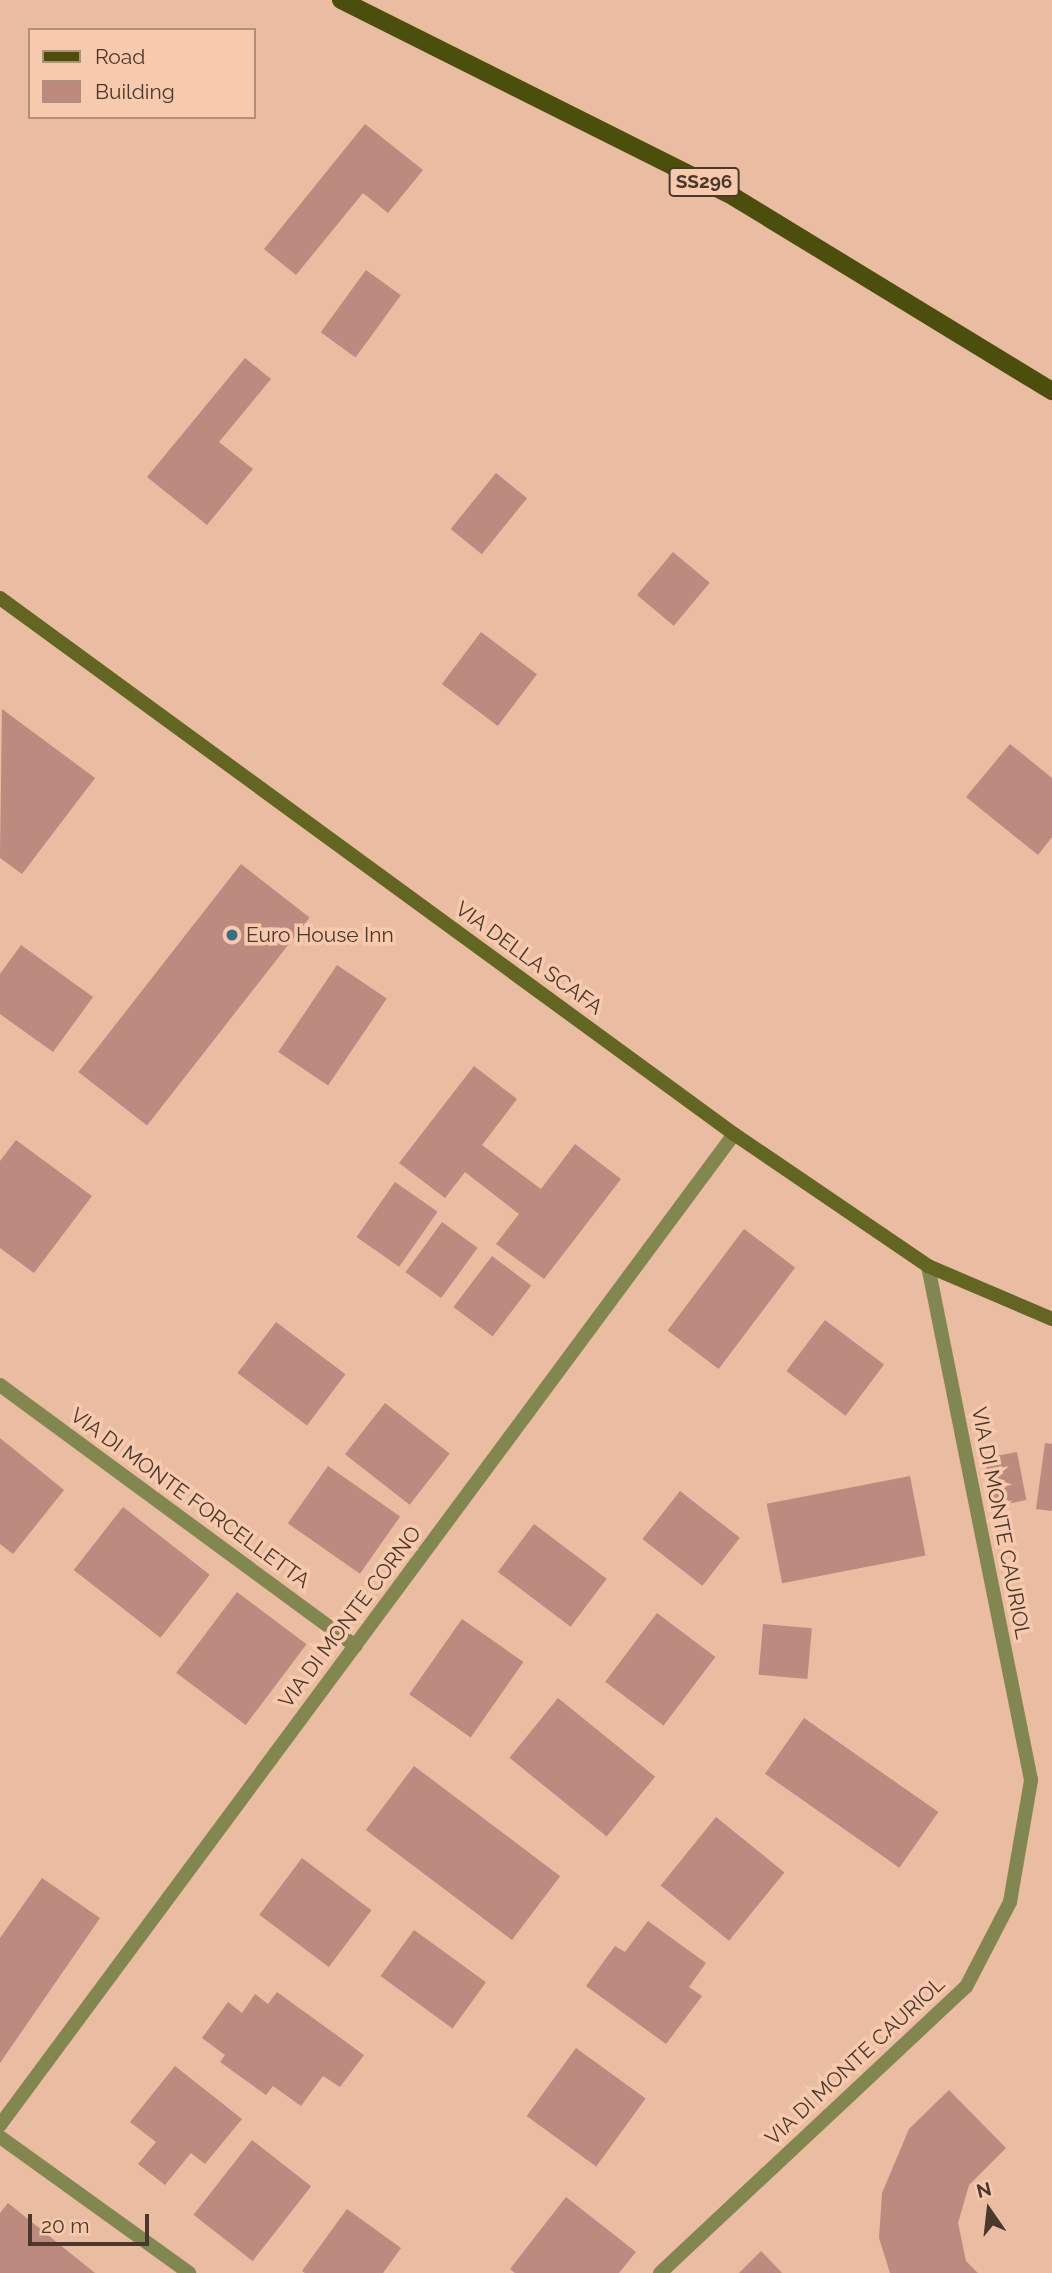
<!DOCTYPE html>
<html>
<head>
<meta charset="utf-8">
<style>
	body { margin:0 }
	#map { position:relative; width:1052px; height:2273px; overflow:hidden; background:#eabca1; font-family:Raleway,sans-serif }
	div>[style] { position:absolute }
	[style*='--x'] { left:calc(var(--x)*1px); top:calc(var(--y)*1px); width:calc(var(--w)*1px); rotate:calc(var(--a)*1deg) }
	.building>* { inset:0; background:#bc8a7f; transform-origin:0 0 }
	.street>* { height:14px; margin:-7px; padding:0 7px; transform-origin:7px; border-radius:7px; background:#828752 }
	.secondary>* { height:14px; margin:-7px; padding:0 7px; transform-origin:7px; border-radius:7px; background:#626622 }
	.primary>* { height:18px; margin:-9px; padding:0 9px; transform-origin:9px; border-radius:9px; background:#4b4e0c }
	.dots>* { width:19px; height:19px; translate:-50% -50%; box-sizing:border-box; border:4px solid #f7c9ad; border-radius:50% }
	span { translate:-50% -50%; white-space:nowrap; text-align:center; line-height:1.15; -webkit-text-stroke:7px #f7c9ad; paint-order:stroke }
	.shield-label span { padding:2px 5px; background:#f7c9ad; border:2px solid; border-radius:5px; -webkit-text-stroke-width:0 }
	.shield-label { font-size:19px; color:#4a382d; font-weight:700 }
	.poi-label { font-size:21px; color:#4a382d }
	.left { translate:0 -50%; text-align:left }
	.street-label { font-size:21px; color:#4a382d }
	.legend { position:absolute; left:28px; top:28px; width:228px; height:91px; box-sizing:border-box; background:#f7c9ad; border:2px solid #b28f7a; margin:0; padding:9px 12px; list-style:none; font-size:21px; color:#4a382d }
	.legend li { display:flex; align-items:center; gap:14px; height:35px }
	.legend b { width:35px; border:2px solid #b28f7a }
	.north { position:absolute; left:954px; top:2175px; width:70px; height:70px; -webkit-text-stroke:5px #f7c9ad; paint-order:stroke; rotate:346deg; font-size:19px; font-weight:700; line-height:28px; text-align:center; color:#4a382d }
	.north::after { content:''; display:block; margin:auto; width:24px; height:32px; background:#4a382d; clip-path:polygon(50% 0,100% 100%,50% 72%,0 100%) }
	.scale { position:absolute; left:28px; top:2214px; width:121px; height:32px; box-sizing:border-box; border:4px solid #4a382d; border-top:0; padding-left:9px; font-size:21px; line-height:24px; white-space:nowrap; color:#4a382d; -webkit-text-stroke:5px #f7c9ad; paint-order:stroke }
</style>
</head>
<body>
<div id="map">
	<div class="building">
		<div style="clip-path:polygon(365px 124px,423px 170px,388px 213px,363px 193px,296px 275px,264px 249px)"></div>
		<div style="left:366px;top:270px;width:43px;height:77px;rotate:36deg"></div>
		<div style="clip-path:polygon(245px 358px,271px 379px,219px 442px,253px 469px,207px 525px,147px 477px)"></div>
		<div style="left:496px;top:473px;width:40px;height:72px;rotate:39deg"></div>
		<div style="left:673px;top:552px;width:48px;height:56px;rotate:40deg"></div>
		<div style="left:481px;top:632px;width:70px;height:65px;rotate:37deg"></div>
		<div style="clip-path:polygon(2px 709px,95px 778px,22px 874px,0 858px)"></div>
		<div style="clip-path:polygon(1010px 744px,1052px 778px,1052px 837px,1038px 855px,966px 797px)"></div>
		<div style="left:241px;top:864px;width:87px;height:264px;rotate:38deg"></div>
		<div style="clip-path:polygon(21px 945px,93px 997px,53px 1052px,0 1014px,0 974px)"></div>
		<div style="left:337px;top:965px;width:60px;height:105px;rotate:34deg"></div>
		<div style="clip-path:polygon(474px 1066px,517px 1099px,482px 1145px,541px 1189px,575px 1144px,621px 1179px,544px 1279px,496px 1244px,519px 1214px,465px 1172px,445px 1198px,399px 1163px)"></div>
		<div style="clip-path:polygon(16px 1140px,92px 1196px,34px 1273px,0 1248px,0 1161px)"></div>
		<div style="left:395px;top:1182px;width:52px;height:67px;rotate:35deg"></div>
		<div style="left:442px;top:1222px;width:44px;height:62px;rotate:36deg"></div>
		<div style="left:744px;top:1229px;width:64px;height:127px;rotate:37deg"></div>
		<div style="left:492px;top:1256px;width:49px;height:64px;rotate:37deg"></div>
		<div style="left:825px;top:1320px;width:74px;height:64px;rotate:37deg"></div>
		<div style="left:276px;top:1322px;width:87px;height:64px;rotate:37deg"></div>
		<div style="left:385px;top:1403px;width:82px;height:65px;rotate:38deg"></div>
		<div style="clip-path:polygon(0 1438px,64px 1490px,13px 1554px,0 1544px)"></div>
		<div style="clip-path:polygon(1045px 1443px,1052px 1444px,1052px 1511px,1036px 1509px)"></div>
		<div style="left:1017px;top:1452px;width:49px;height:33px;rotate:79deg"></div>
		<div style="left:328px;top:1466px;width:88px;height:70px;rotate:35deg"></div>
		<div style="left:910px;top:1476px;width:81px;height:146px;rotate:79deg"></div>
		<div style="left:680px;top:1491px;width:76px;height:61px;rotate:38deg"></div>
		<div style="left:123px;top:1507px;width:110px;height:80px;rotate:38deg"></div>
		<div style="left:534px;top:1524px;width:91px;height:60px;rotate:37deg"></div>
		<div style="left:237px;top:1592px;width:87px;height:101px;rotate:37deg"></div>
		<div style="left:657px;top:1613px;width:73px;height:86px;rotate:37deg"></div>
		<div style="left:462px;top:1619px;width:75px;height:92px;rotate:35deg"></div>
		<div style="left:763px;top:1624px;width:49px;height:51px;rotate:5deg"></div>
		<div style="left:558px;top:1698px;width:125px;height:77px;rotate:39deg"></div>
		<div style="left:804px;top:1718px;width:164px;height:68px;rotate:35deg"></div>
		<div style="left:414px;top:1766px;width:183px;height:80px;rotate:37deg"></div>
		<div style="left:716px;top:1817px;width:88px;height:88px;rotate:39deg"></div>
		<div style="left:302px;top:1858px;width:87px;height:71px;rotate:37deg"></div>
		<div style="clip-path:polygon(42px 1878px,100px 1918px,0 2063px,0 1938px)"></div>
		<div style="clip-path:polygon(648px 1921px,706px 1963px,689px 1987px,702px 1996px,666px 2044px,586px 1986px,615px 1946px,625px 1952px)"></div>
		<div style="left:414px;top:1930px;width:89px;height:57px;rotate:36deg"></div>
		<div style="clip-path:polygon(277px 1992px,364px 2055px,340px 2087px,323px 2076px,301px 2106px,273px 2086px,266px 2095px,220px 2062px,225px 2055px,202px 2038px,228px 2002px,242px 2013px,255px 1994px,268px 2004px)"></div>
		<div style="left:576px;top:2048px;width:86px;height:84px;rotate:36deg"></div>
		<div style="clip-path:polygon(175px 2066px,242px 2119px,205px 2164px,191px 2153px,165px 2185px,138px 2164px,156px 2142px,130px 2122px)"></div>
		<div style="clip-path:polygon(949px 2090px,1006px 2148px,969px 2185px,958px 2223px,966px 2261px,978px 2273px,890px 2273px,879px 2238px,882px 2193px,909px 2129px)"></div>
		<div style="left:252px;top:2140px;width:75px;height:95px;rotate:38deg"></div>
		<div style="clip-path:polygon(566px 2197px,636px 2252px,619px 2273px,515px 2273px,510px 2269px)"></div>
		<div style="clip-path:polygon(8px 2203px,95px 2273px,0 2273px,0 2213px)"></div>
		<div style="clip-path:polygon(347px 2209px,401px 2248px,383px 2273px,305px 2273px,302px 2271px)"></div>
		<div style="clip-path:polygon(761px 2251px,782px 2273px,739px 2273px)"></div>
	</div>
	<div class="street">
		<div style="--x:0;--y:1385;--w:441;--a:36.3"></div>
		<div style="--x:0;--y:2125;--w:1233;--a:-53.47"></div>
		<div style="--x:0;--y:2137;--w:233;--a:35.7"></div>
		<div style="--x:660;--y:2273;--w:419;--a:-43.1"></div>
		<div style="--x:966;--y:1987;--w:96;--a:-62.6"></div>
		<div style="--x:1010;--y:1902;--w:124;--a:-80.2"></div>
		<div style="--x:1031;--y:1780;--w:524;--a:-101.33"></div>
	</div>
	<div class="secondary">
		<div style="--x:0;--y:598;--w:909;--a:36.14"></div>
		<div style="--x:734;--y:1134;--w:235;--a:34.2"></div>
		<div style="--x:928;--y:1266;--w:135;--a:23.1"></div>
	</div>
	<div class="primary">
		<div style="--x:341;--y:0;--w:440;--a:26.6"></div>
		<div style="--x:734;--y:197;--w:373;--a:31.4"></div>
	</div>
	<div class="dots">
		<div style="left:232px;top:935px;background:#376d89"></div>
	</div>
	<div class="shield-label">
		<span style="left:704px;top:182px">SS296</span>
	</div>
	<div class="poi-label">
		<span class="left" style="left:246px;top:935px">Euro House Inn</span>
	</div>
	<div class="street-label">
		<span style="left:529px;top:958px;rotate:36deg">VIA DELLA SCAFA</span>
		<span style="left:190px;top:1498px;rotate:36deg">VIA DI MONTE FORCELLETTA</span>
		<span style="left:1001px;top:1523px;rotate:79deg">VIA DI MONTE CAURIOL</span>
		<span style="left:350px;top:1617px;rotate:-53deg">VIA DI MONTE CORNO</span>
		<span style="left:855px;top:2061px;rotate:-43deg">VIA DI MONTE CAURIOL</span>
	</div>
	<ul class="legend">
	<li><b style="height:9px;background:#4b4e0c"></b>Road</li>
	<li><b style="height:19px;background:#bc8a7f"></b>Building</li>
	</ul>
	<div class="north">N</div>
	<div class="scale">20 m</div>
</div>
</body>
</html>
